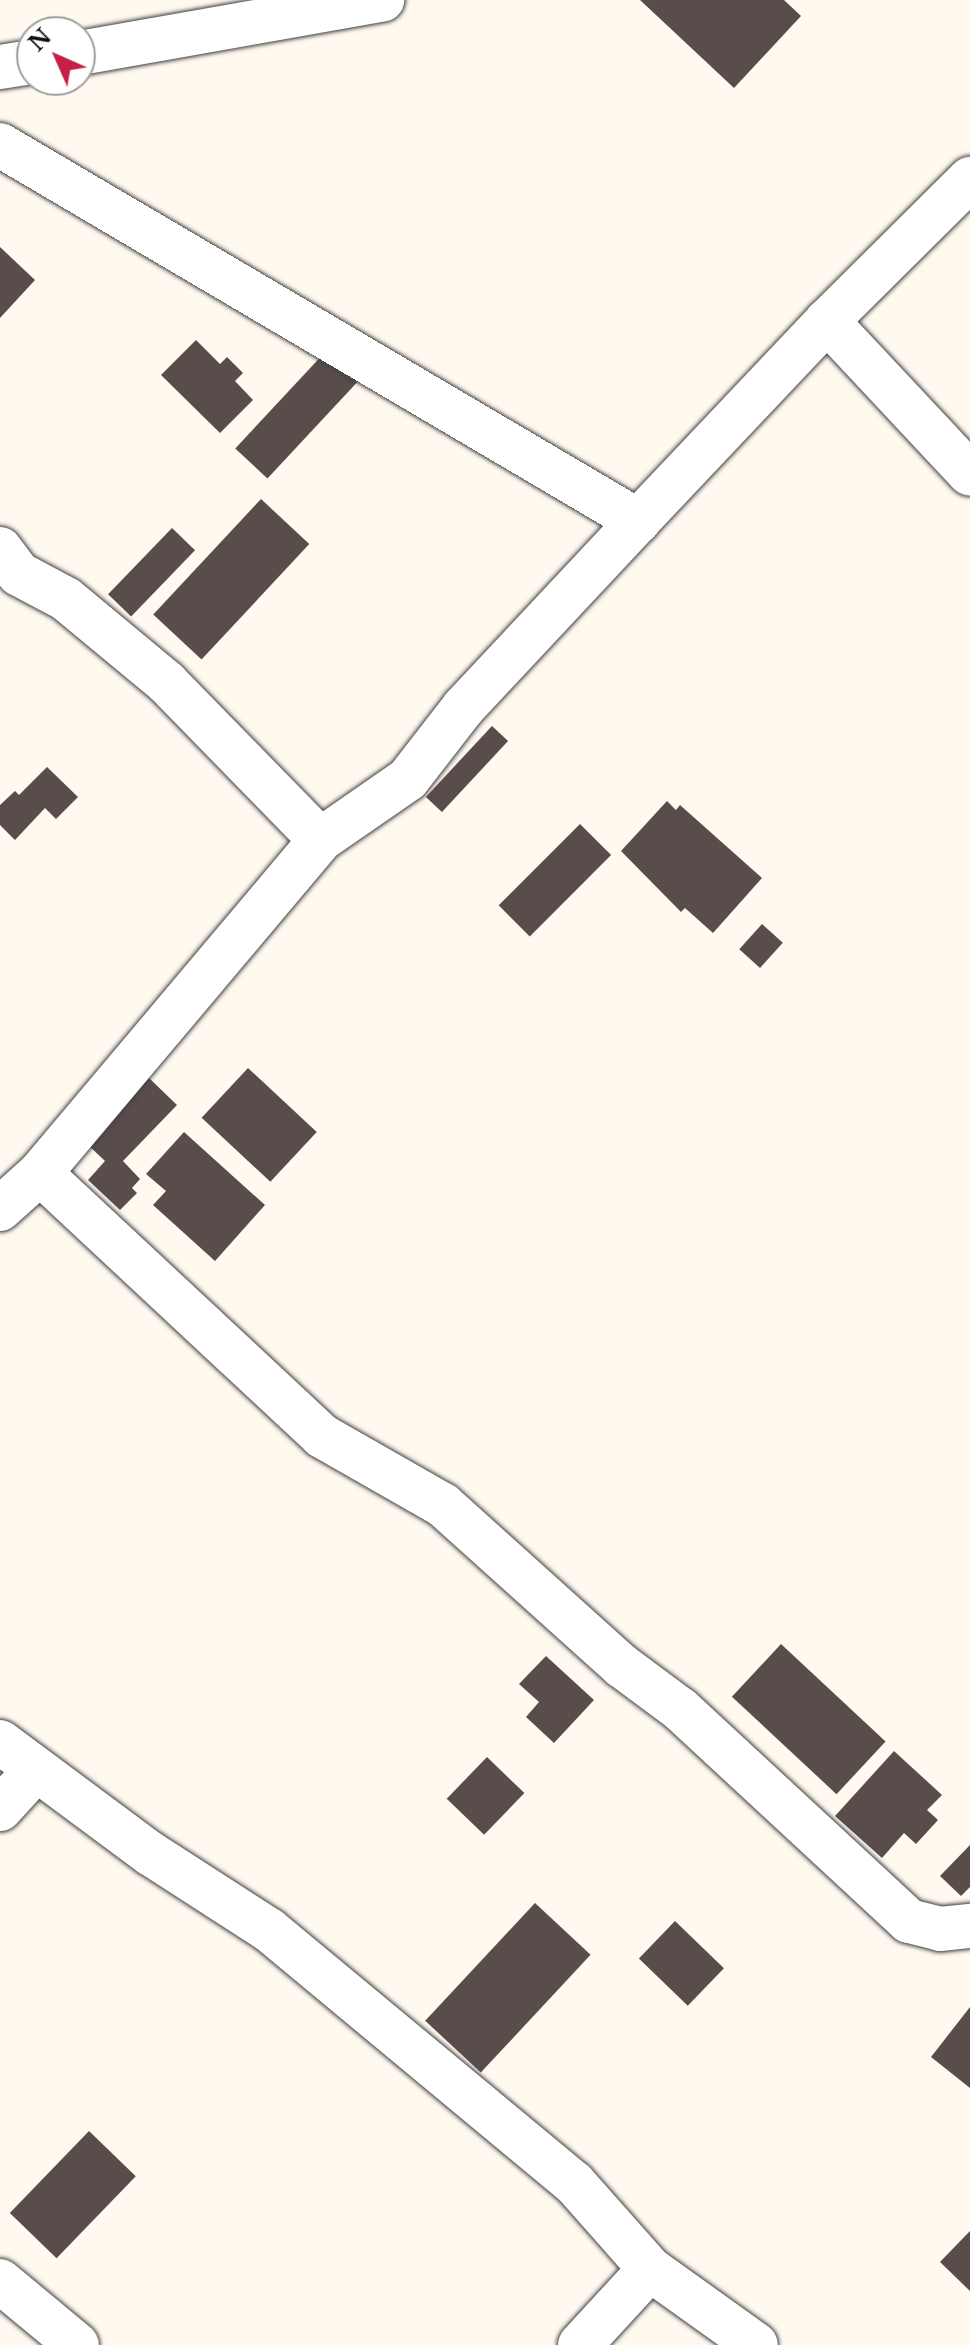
<!DOCTYPE html>
<style>
body{margin:0}
#map{position:relative;width:970px;height:2345px;overflow:hidden;background:#fff9f0;font-family:"Libre Baskerville",serif}
div>[style]{position:absolute}
.building>*{inset:0;background:#584d4a;transform-origin:0 0}
.roads{filter:drop-shadow(0 0 2px #414141) drop-shadow(0 0 2px #414141)}
.minor>*{height:44px;margin:-22px;padding:0 22px;transform-origin:22px;border-radius:22px;background:#fff}
span{translate:-50% -50%;white-space:nowrap;text-align:center;line-height:1.15;-webkit-text-stroke:8px #fff;paint-order:stroke}
.north{position:absolute;left:16px;top:16px;width:80px;height:80px;box-sizing:border-box;background:#fff;border:2px solid #9f9f9f;border-radius:50%;rotate:315deg;font-size:22px;font-weight:700;line-height:32px;text-align:center;color:#0e0e0e}
.north::after{content:'';display:block;margin:auto;width:28px;height:36px;background:#c52048;clip-path:polygon(50% 0,100% 100%,50% 72%,0 100%)}
</style>
<div id="map">
<div class="building">
<div style="clip-path:polygon(640px 0,784px 0,801px 16px,734px 88px)"></div>
<div style="clip-path:polygon(0 247px,35px 280px,0 318px)"></div>
<div style="clip-path:polygon(196px 340px,220px 364px,227px 357px,243px 373px,235px 381px,253px 400px,220px 433px,161px 375px)"></div>
<div style="left:328px;top:349px;width:44px;height:136px;rotate:43deg"></div>
<div style="left:261px;top:499px;width:66px;height:158px;rotate:43deg"></div>
<div style="left:172px;top:528px;width:32px;height:92px;rotate:44deg"></div>
<div style="left:492px;top:726px;width:22px;height:97px;rotate:43deg"></div>
<div style="clip-path:polygon(47px 767px,78px 797px,56px 819px,45px 808px,15px 840px,0 825px,0 805px,15px 791px,19px 795px)"></div>
<div style="clip-path:polygon(667px 801px,676px 810px,680px 805px,762px 878px,713px 933px,685px 908px,681px 912px,621px 851px)"></div>
<div style="left:580px;top:824px;width:44px;height:115px;rotate:45deg"></div>
<div style="left:762px;top:924px;width:28px;height:34px;rotate:42deg"></div>
<div style="left:248px;top:1068px;width:94px;height:68px;rotate:43deg"></div>
<div style="clip-path:polygon(149px 1078px,177px 1105px,123px 1161px,140px 1179px,132px 1188px,137px 1193px,120px 1210px,88px 1180px,105px 1161px,86px 1143px)"></div>
<div style="clip-path:polygon(184px 1132px,265px 1205px,215px 1261px,153px 1205px,166px 1191px,146px 1174px)"></div>
<div style="left:781px;top:1644px;width:143px;height:72px;rotate:43deg"></div>
<div style="clip-path:polygon(546px 1656px,594px 1700px,554px 1743px,526px 1717px,539px 1702px,519px 1684px)"></div>
<div style="clip-path:polygon(894px 1751px,942px 1795px,927px 1810px,938px 1820px,916px 1844px,904px 1833px,882px 1858px,835px 1816px)"></div>
<div style="left:487px;top:1757px;width:52px;height:58px;rotate:44deg"></div>
<div style="clip-path:polygon(970px 1845px,970px 1887px,961px 1896px,940px 1876px)"></div>
<div style="left:535px;top:1903px;width:76px;height:161px;rotate:43deg"></div>
<div style="left:675px;top:1921px;width:68px;height:52px;rotate:44deg"></div>
<div style="clip-path:polygon(970px 2007px,970px 2088px,931px 2057px)"></div>
<div style="left:89px;top:2131px;width:65px;height:114px;rotate:44deg"></div>
<div style="clip-path:polygon(970px 2231px,970px 2291px,940px 2262px)"></div>
</div>
<div class="roads">
<div class="minor">
<div style="left:80px;top:53px;width:307px;rotate:-10deg"></div>
<div style="left:0;top:67px;width:32px;rotate:-9deg"></div>
<div style="left:0;top:145px;width:741px;rotate:30.51deg"></div>
<div style="left:827px;top:321px;width:209px;rotate:46.9deg"></div>
<div style="left:0;top:549px;width:31px;rotate:53deg"></div>
<div style="left:19px;top:574px;width:53px;rotate:28deg"></div>
<div style="left:66px;top:599px;width:131px;rotate:39.7deg"></div>
<div style="left:167px;top:683px;width:219px;rotate:45.7deg"></div>
<div style="left:40px;top:1173px;width:386px;rotate:43deg"></div>
<div style="left:322px;top:1436px;width:139px;rotate:29.7deg"></div>
<div style="left:443px;top:1505px;width:241px;rotate:42deg"></div>
<div style="left:622px;top:1666px;width:72px;rotate:36.6deg"></div>
<div style="left:680px;top:1709px;width:312px;rotate:42.8deg"></div>
<div style="left:909px;top:1921px;width:32px;rotate:14deg"></div>
<div style="left:940px;top:1929px;width:30px;rotate:-6deg"></div>
<div style="left:0;top:1209px;width:54px;rotate:-42deg"></div>
<div style="left:40px;top:1173px;width:435px;rotate:-49.9deg"></div>
<div style="left:320px;top:840px;width:107px;rotate:-34.7deg"></div>
<div style="left:408px;top:779px;width:90px;rotate:-52.2deg"></div>
<div style="left:463px;top:708px;width:256px;rotate:-46.9deg"></div>
<div style="left:638px;top:521px;width:275px;rotate:-46.6deg"></div>
<div style="left:827px;top:321px;width:202px;rotate:-44.8deg"></div>
<div style="left:0;top:1742px;width:188px;rotate:36.6deg"></div>
<div style="left:151px;top:1854px;width:140px;rotate:32.8deg"></div>
<div style="left:269px;top:1930px;width:396px;rotate:39.7deg"></div>
<div style="left:574px;top:2183px;width:115px;rotate:48.5deg"></div>
<div style="left:650px;top:2269px;width:130px;rotate:35.6deg"></div>
<div style="left:0;top:1809px;width:52px;rotate:-47.4deg"></div>
<div style="left:0;top:2281px;width:100px;rotate:39.7deg"></div>
<div style="left:580px;top:2345px;width:103px;rotate:-47.4deg"></div>
</div>
</div>
<div class="north">N</div>
</div>
